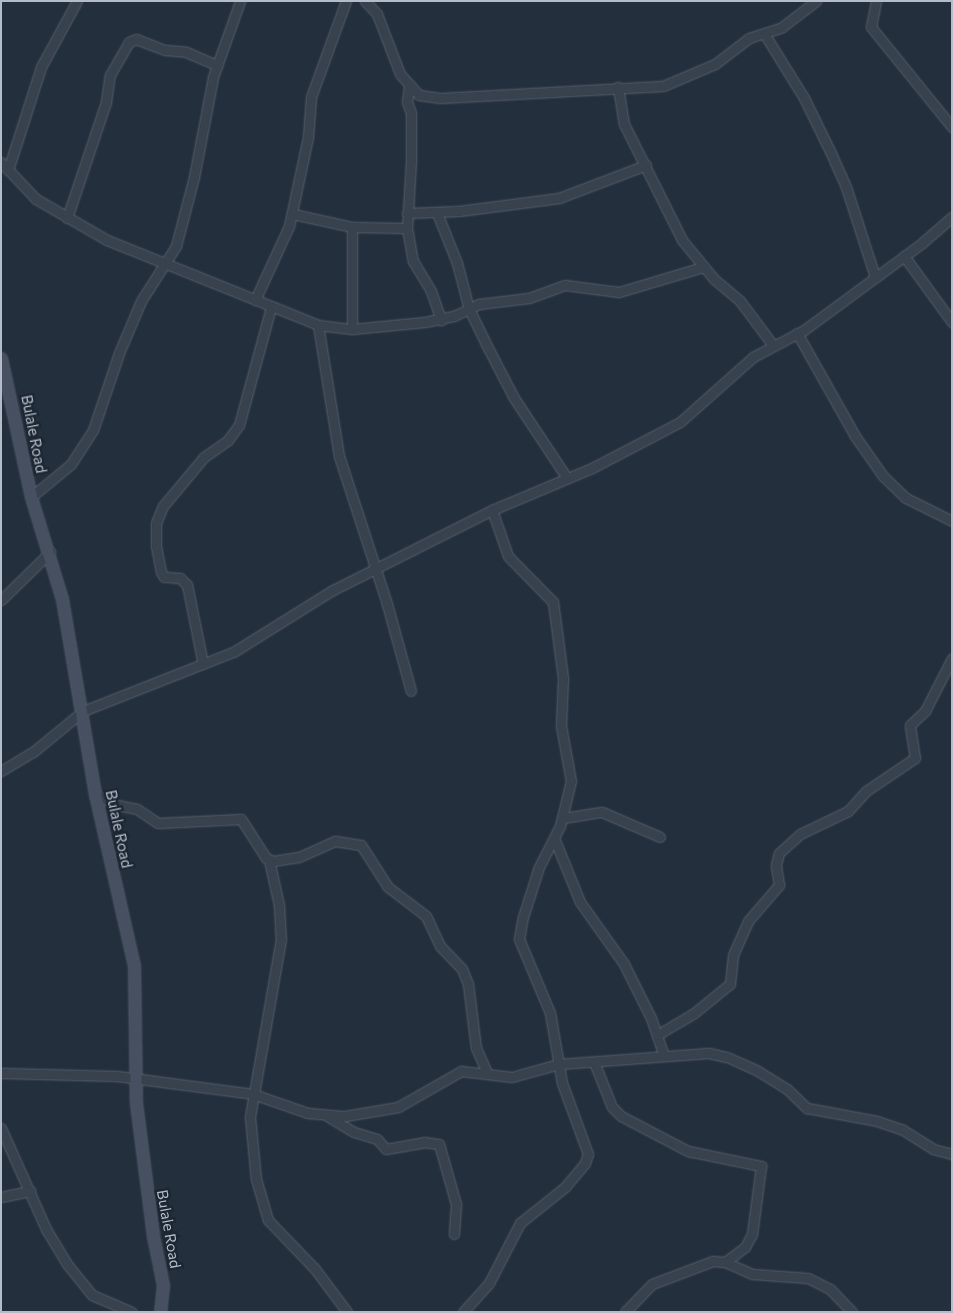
<!DOCTYPE html>
<style>
body{margin:0}
#map{position:relative;width:953px;height:1313px;overflow:hidden;background:#242f3e;font-family:Commissioner,sans-serif}
div>[style]{position:absolute}
.roads{filter:drop-shadow(0 0 1px #565f6c) drop-shadow(0 0 1px #565f6c)}
.street>*{height:9px;margin:-4.5px;padding:0 4.5px;transform-origin:4.5px;border-radius:4.5px;background:#38414e}
.secondary>*{height:11px;margin:-5.5px;padding:0 5.5px;transform-origin:5.5px;border-radius:5.5px;background:#465061}
span{translate:-50% -50%;white-space:nowrap;text-align:center;line-height:1.15;-webkit-text-stroke:5px #1d2633;paint-order:stroke}
.street-label{font-size:15px;color:#b4bcc9}
.frame{position:absolute;inset:0;border:2px solid #b4bcc9;pointer-events:none}
</style>
<div id="map">
<div class="roads">
<div class="street">
<div style="left:365px;top:1px;width:18px;rotate:47deg"></div>
<div style="left:377px;top:14px;width:64px;rotate:69deg"></div>
<div style="left:400px;top:74px;width:28px;rotate:48deg"></div>
<div style="left:419px;top:95px;width:21px;rotate:8deg"></div>
<div style="left:440px;top:98px;width:223px;rotate:-3.1deg"></div>
<div style="left:663px;top:86px;width:56px;rotate:-22.9deg"></div>
<div style="left:715px;top:64px;width:43px;rotate:-37.4deg"></div>
<div style="left:749px;top:38px;width:35px;rotate:-18deg"></div>
<div style="left:782px;top:27px;width:43px;rotate:-37.4deg"></div>
<div style="left:876px;top:1px;width:26px;rotate:101deg"></div>
<div style="left:871px;top:27px;width:129px;rotate:51deg"></div>
<div style="left:765px;top:35px;width:74px;rotate:58.2deg"></div>
<div style="left:804px;top:98px;width:59px;rotate:63.9deg"></div>
<div style="left:830px;top:151px;width:39px;rotate:66deg"></div>
<div style="left:846px;top:187px;width:95px;rotate:72.1deg"></div>
<div style="left:409px;top:86px;width:16px;rotate:97deg"></div>
<div style="left:407px;top:102px;width:12px;rotate:70deg"></div>
<div style="left:411px;top:113px;width:48px;rotate:90deg"></div>
<div style="left:411px;top:161px;width:67px;rotate:93.4deg"></div>
<div style="left:407px;top:228px;width:34px;rotate:80deg"></div>
<div style="left:413px;top:261px;width:35px;rotate:59deg"></div>
<div style="left:431px;top:291px;width:31px;rotate:71deg"></div>
<div style="left:618px;top:87px;width:37px;rotate:81deg"></div>
<div style="left:624px;top:124px;width:130px;rotate:63.4deg"></div>
<div style="left:682px;top:240px;width:50px;rotate:50.6deg"></div>
<div style="left:714px;top:279px;width:34px;rotate:40deg"></div>
<div style="left:740px;top:301px;width:54px;rotate:53.3deg"></div>
<div style="left:1px;top:162px;width:51px;rotate:46.6deg"></div>
<div style="left:36px;top:199px;width:82px;rotate:30deg"></div>
<div style="left:107px;top:240px;width:227px;rotate:21.9deg"></div>
<div style="left:318px;top:325px;width:34px;rotate:7deg"></div>
<div style="left:352px;top:329px;width:73px;rotate:-5.5deg"></div>
<div style="left:425px;top:322px;width:30px;rotate:-12deg"></div>
<div style="left:454px;top:316px;width:28px;rotate:-26deg"></div>
<div style="left:479px;top:304px;width:50px;rotate:-6.8deg"></div>
<div style="left:529px;top:298px;width:38px;rotate:-20deg"></div>
<div style="left:565px;top:285px;width:54px;rotate:7.4deg"></div>
<div style="left:619px;top:292px;width:88px;rotate:-16.6deg"></div>
<div style="left:8px;top:170px;width:108px;rotate:-72.2deg"></div>
<div style="left:41px;top:67px;width:75px;rotate:-61.4deg"></div>
<div style="left:407px;top:213px;width:52px;rotate:-2.2deg"></div>
<div style="left:459px;top:211px;width:101px;rotate:-7.4deg"></div>
<div style="left:559px;top:198px;width:93px;rotate:-20.8deg"></div>
<div style="left:437px;top:213px;width:54px;rotate:68.2deg"></div>
<div style="left:457px;top:263px;width:48px;rotate:75.4deg"></div>
<div style="left:469px;top:309px;width:39px;rotate:64deg"></div>
<div style="left:486px;top:344px;width:61px;rotate:62.6deg"></div>
<div style="left:514px;top:398px;width:96px;rotate:56.5deg"></div>
<div style="left:293px;top:214px;width:60px;rotate:12.4deg"></div>
<div style="left:352px;top:227px;width:55px;rotate:1deg"></div>
<div style="left:67px;top:218px;width:122px;rotate:-71.4deg"></div>
<div style="left:106px;top:102px;width:27px;rotate:-82deg"></div>
<div style="left:110px;top:75px;width:38px;rotate:-60deg"></div>
<div style="left:129px;top:42px;width:8px;rotate:-23deg"></div>
<div style="left:136px;top:39px;width:31px;rotate:21deg"></div>
<div style="left:165px;top:50px;width:21px;rotate:5deg"></div>
<div style="left:186px;top:52px;width:34px;rotate:23deg"></div>
<div style="left:352px;top:227px;width:102px;rotate:90deg"></div>
<div style="left:904px;top:256px;width:82px;rotate:54deg"></div>
<div style="left:255px;top:300px;width:81px;rotate:-65.3deg"></div>
<div style="left:289px;top:226px;width:91px;rotate:-77.9deg"></div>
<div style="left:308px;top:137px;width:40px;rotate:-85.7deg"></div>
<div style="left:311px;top:97px;width:102px;rotate:-70deg"></div>
<div style="left:318px;top:325px;width:133px;rotate:80.9deg"></div>
<div style="left:339px;top:456px;width:156px;rotate:72deg"></div>
<div style="left:387px;top:604px;width:90px;rotate:74.6deg"></div>
<div style="left:797px;top:333px;width:118px;rotate:60.6deg"></div>
<div style="left:855px;top:436px;width:49px;rotate:55deg"></div>
<div style="left:883px;top:476px;width:32px;rotate:44deg"></div>
<div style="left:906px;top:498px;width:51px;rotate:26.6deg"></div>
<div style="left:31px;top:497px;width:52px;rotate:-39.5deg"></div>
<div style="left:71px;top:464px;width:40px;rotate:-57.1deg"></div>
<div style="left:93px;top:430px;width:81px;rotate:-71.3deg"></div>
<div style="left:119px;top:353px;width:56px;rotate:-67.1deg"></div>
<div style="left:141px;top:301px;width:65px;rotate:-57.5deg"></div>
<div style="left:176px;top:246px;width:71px;rotate:-75.4deg"></div>
<div style="left:194px;top:177px;width:102px;rotate:-79.2deg"></div>
<div style="left:213px;top:77px;width:81px;rotate:-70.4deg"></div>
<div style="left:1px;top:600px;width:69px;rotate:-44.4deg"></div>
<div style="left:203px;top:664px;width:81px;rotate:-101.4deg"></div>
<div style="left:187px;top:585px;width:10px;rotate:-135deg"></div>
<div style="left:180px;top:578px;width:16px;rotate:-176deg"></div>
<div style="left:164px;top:577px;width:6px;rotate:-121deg"></div>
<div style="left:161px;top:572px;width:26px;rotate:-101deg"></div>
<div style="left:156px;top:546px;width:23px;rotate:-90deg"></div>
<div style="left:156px;top:523px;width:18px;rotate:-68deg"></div>
<div style="left:163px;top:506px;width:64px;rotate:-50.1deg"></div>
<div style="left:204px;top:457px;width:29px;rotate:-35deg"></div>
<div style="left:228px;top:440px;width:19px;rotate:-54deg"></div>
<div style="left:239px;top:425px;width:122px;rotate:-74.8deg"></div>
<div style="left:1px;top:771px;width:37px;rotate:-31deg"></div>
<div style="left:33px;top:752px;width:65px;rotate:-39.4deg"></div>
<div style="left:83px;top:711px;width:163px;rotate:-21.5deg"></div>
<div style="left:235px;top:651px;width:113px;rotate:-32deg"></div>
<div style="left:331px;top:591px;width:180px;rotate:-26.7deg"></div>
<div style="left:492px;top:510px;width:108px;rotate:-22.8deg"></div>
<div style="left:592px;top:468px;width:99px;rotate:-27.6deg"></div>
<div style="left:680px;top:422px;width:98px;rotate:-41.7deg"></div>
<div style="left:753px;top:357px;width:58px;rotate:-27.9deg"></div>
<div style="left:804px;top:330px;width:147px;rotate:-36.4deg"></div>
<div style="left:922px;top:243px;width:40px;rotate:-41deg"></div>
<div style="left:95px;top:794px;width:25px;rotate:27deg"></div>
<div style="left:117px;top:805px;width:20px;rotate:11deg"></div>
<div style="left:137px;top:809px;width:25px;rotate:34deg"></div>
<div style="left:158px;top:823px;width:83px;rotate:-2.8deg"></div>
<div style="left:241px;top:819px;width:46px;rotate:57.3deg"></div>
<div style="left:266px;top:858px;width:8px;rotate:23deg"></div>
<div style="left:273px;top:861px;width:26px;rotate:-9deg"></div>
<div style="left:299px;top:857px;width:39px;rotate:-24deg"></div>
<div style="left:335px;top:841px;width:26px;rotate:9deg"></div>
<div style="left:361px;top:845px;width:50px;rotate:57.3deg"></div>
<div style="left:388px;top:887px;width:48px;rotate:37.3deg"></div>
<div style="left:426px;top:916px;width:33px;rotate:65deg"></div>
<div style="left:440px;top:946px;width:32px;rotate:46deg"></div>
<div style="left:462px;top:969px;width:16px;rotate:68deg"></div>
<div style="left:468px;top:984px;width:64px;rotate:82.9deg"></div>
<div style="left:476px;top:1048px;width:27px;rotate:66deg"></div>
<div style="left:563px;top:818px;width:39px;rotate:-9deg"></div>
<div style="left:602px;top:812px;width:63px;rotate:23.3deg"></div>
<div style="left:554px;top:838px;width:69px;rotate:67.9deg"></div>
<div style="left:580px;top:902px;width:76px;rotate:54.6deg"></div>
<div style="left:624px;top:964px;width:60px;rotate:63.4deg"></div>
<div style="left:651px;top:1018px;width:40px;rotate:71.1deg"></div>
<div style="left:269px;top:860px;width:46px;rotate:77.5deg"></div>
<div style="left:279px;top:905px;width:34px;rotate:87deg"></div>
<div style="left:281px;top:939px;width:181px;rotate:99.9deg"></div>
<div style="left:250px;top:1117px;width:62px;rotate:84.5deg"></div>
<div style="left:256px;top:1179px;width:43px;rotate:73.7deg"></div>
<div style="left:268px;top:1220px;width:68px;rotate:46.2deg"></div>
<div style="left:315px;top:1269px;width:54px;rotate:53.3deg"></div>
<div style="left:657px;top:1035px;width:43px;rotate:-30.7deg"></div>
<div style="left:694px;top:1013px;width:46px;rotate:-38.9deg"></div>
<div style="left:730px;top:984px;width:29px;rotate:-84deg"></div>
<div style="left:733px;top:955px;width:37px;rotate:-66deg"></div>
<div style="left:748px;top:921px;width:48px;rotate:-49.3deg"></div>
<div style="left:779px;top:885px;width:20px;rotate:-99deg"></div>
<div style="left:776px;top:865px;width:12px;rotate:-76deg"></div>
<div style="left:779px;top:853px;width:28px;rotate:-42deg"></div>
<div style="left:800px;top:834px;width:53px;rotate:-25.6deg"></div>
<div style="left:848px;top:811px;width:27px;rotate:-48deg"></div>
<div style="left:866px;top:791px;width:59px;rotate:-34deg"></div>
<div style="left:915px;top:758px;width:33px;rotate:-99deg"></div>
<div style="left:910px;top:725px;width:21px;rotate:-43deg"></div>
<div style="left:925px;top:711px;width:59px;rotate:-63deg"></div>
<div style="left:594px;top:1062px;width:48px;rotate:68.2deg"></div>
<div style="left:612px;top:1107px;width:13px;rotate:45deg"></div>
<div style="left:621px;top:1116px;width:76px;rotate:27.6deg"></div>
<div style="left:688px;top:1151px;width:75px;rotate:11.6deg"></div>
<div style="left:761px;top:1166px;width:69px;rotate:97.5deg"></div>
<div style="left:752px;top:1234px;width:15px;rotate:118deg"></div>
<div style="left:745px;top:1247px;width:25px;rotate:143deg"></div>
<div style="left:1px;top:1073px;width:116px;rotate:1.5deg"></div>
<div style="left:117px;top:1076px;width:137px;rotate:7.5deg"></div>
<div style="left:253px;top:1094px;width:58px;rotate:19.1deg"></div>
<div style="left:308px;top:1113px;width:37px;rotate:5deg"></div>
<div style="left:345px;top:1116px;width:54px;rotate:-9.6deg"></div>
<div style="left:398px;top:1107px;width:73px;rotate:-29.7deg"></div>
<div style="left:461px;top:1071px;width:51px;rotate:6.7deg"></div>
<div style="left:512px;top:1077px;width:49px;rotate:-15.5deg"></div>
<div style="left:559px;top:1064px;width:150px;rotate:-4.2deg"></div>
<div style="left:709px;top:1053px;width:18px;rotate:13deg"></div>
<div style="left:727px;top:1057px;width:34px;rotate:24deg"></div>
<div style="left:758px;top:1071px;width:34px;rotate:32deg"></div>
<div style="left:787px;top:1089px;width:28px;rotate:44deg"></div>
<div style="left:807px;top:1108px;width:71px;rotate:10.5deg"></div>
<div style="left:877px;top:1121px;width:28px;rotate:19deg"></div>
<div style="left:903px;top:1130px;width:36px;rotate:32deg"></div>
<div style="left:933px;top:1149px;width:20px;rotate:15deg"></div>
<div style="left:327px;top:1116px;width:31px;rotate:31deg"></div>
<div style="left:354px;top:1132px;width:24px;rotate:17deg"></div>
<div style="left:377px;top:1139px;width:13px;rotate:48deg"></div>
<div style="left:386px;top:1149px;width:39px;rotate:-10deg"></div>
<div style="left:424px;top:1142px;width:15px;rotate:8deg"></div>
<div style="left:439px;top:1144px;width:62px;rotate:74.2deg"></div>
<div style="left:456px;top:1204px;width:30px;rotate:94deg"></div>
<div style="left:1px;top:1128px;width:111px;rotate:66deg"></div>
<div style="left:46px;top:1229px;width:41px;rotate:59deg"></div>
<div style="left:67px;top:1264px;width:40px;rotate:51deg"></div>
<div style="left:92px;top:1295px;width:43px;rotate:23deg"></div>
<div style="left:1px;top:1197px;width:30px;rotate:-12deg"></div>
<div style="left:463px;top:1312px;width:39px;rotate:-48deg"></div>
<div style="left:489px;top:1283px;width:68px;rotate:-62.7deg"></div>
<div style="left:520px;top:1223px;width:58px;rotate:-38.7deg"></div>
<div style="left:565px;top:1187px;width:31px;rotate:-50deg"></div>
<div style="left:585px;top:1163px;width:9px;rotate:-72deg"></div>
<div style="left:588px;top:1154px;width:76px;rotate:-110.1deg"></div>
<div style="left:562px;top:1083px;width:71px;rotate:-99.7deg"></div>
<div style="left:550px;top:1013px;width:80px;rotate:-112.7deg"></div>
<div style="left:519px;top:939px;width:22px;rotate:-80deg"></div>
<div style="left:523px;top:917px;width:52px;rotate:-72.3deg"></div>
<div style="left:539px;top:867px;width:46px;rotate:-62.9deg"></div>
<div style="left:560px;top:826px;width:46px;rotate:-76.3deg"></div>
<div style="left:571px;top:781px;width:56px;rotate:-100.3deg"></div>
<div style="left:561px;top:726px;width:48px;rotate:-87.6deg"></div>
<div style="left:563px;top:678px;width:77px;rotate:-97.5deg"></div>
<div style="left:553px;top:602px;width:64px;rotate:-134.4deg"></div>
<div style="left:508px;top:556px;width:49px;rotate:-109.2deg"></div>
<div style="left:625px;top:1312px;width:39px;rotate:-46deg"></div>
<div style="left:652px;top:1284px;width:65px;rotate:-20.7deg"></div>
<div style="left:713px;top:1261px;width:12px;rotate:5deg"></div>
<div style="left:725px;top:1262px;width:30px;rotate:24deg"></div>
<div style="left:752px;top:1274px;width:56px;rotate:4.1deg"></div>
<div style="left:808px;top:1278px;width:25px;rotate:27deg"></div>
<div style="left:830px;top:1289px;width:32px;rotate:46deg"></div>
</div>
<div class="secondary">
<div style="left:1px;top:358px;width:142px;rotate:77.8deg"></div>
<div style="left:31px;top:497px;width:107px;rotate:73.1deg"></div>
<div style="left:62px;top:599px;width:198px;rotate:80.4deg"></div>
<div style="left:95px;top:794px;width:175px;rotate:77.2deg"></div>
<div style="left:134px;top:965px;width:138px;rotate:89.2deg"></div>
<div style="left:136px;top:1103px;width:134px;rotate:82.7deg"></div>
<div style="left:153px;top:1236px;width:50px;rotate:78.5deg"></div>
<div style="left:163px;top:1285px;width:27px;rotate:96deg"></div>
</div>
</div>
<div class="street-label">
<span style="left:34px;top:434px;rotate:79deg">Bulale Road</span>
<span style="left:119px;top:829px;rotate:78deg">Bulale Road</span>
<span style="left:169px;top:1229px;rotate:80deg">Bulale Road</span>
</div>
<div class="frame"></div>
</div>
